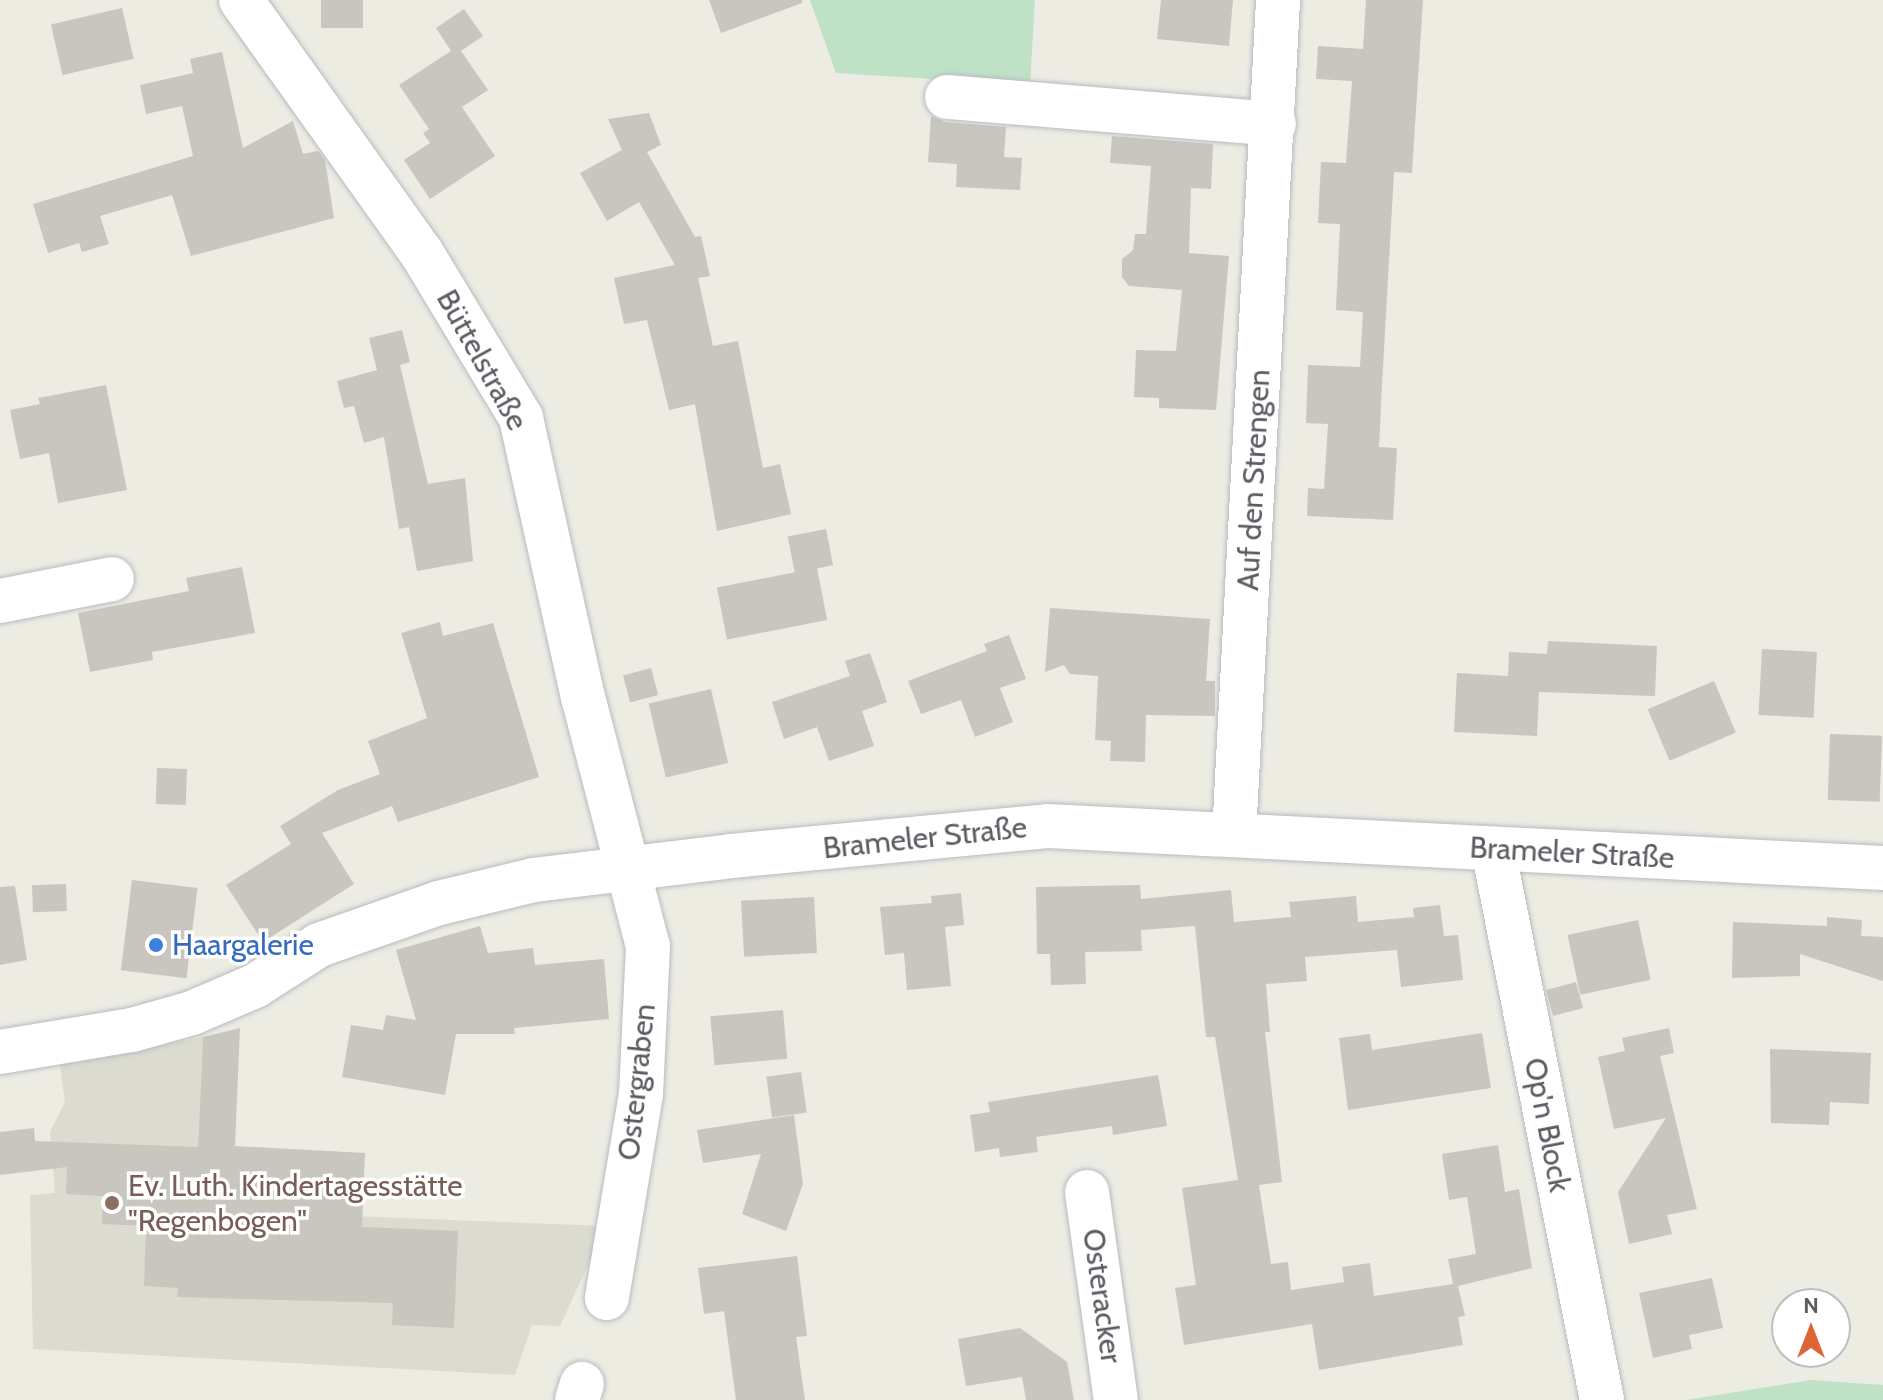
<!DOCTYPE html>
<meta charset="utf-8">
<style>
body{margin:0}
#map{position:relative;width:1883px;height:1400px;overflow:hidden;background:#ecece2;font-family:Cabin,sans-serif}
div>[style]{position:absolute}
.education>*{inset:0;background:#dcdbd0}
.green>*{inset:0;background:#bfe2c6}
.building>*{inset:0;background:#c8c6bf;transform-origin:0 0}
.roads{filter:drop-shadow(0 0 2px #b9bac0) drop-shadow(0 0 2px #b9bac0)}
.minor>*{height:44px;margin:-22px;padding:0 22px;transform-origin:22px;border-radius:22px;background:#fff}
.dots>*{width:22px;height:22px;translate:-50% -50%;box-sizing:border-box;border:4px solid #fff;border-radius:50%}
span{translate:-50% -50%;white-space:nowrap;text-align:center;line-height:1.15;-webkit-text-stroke:7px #fff;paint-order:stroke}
.street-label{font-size:30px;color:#5a5c62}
.shop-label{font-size:30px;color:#366cbe}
.left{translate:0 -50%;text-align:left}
.education-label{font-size:30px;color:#785e54}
.north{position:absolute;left:1771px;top:1288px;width:80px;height:80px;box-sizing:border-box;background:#fff;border:2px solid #bdbec0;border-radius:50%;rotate:0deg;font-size:22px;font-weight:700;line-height:32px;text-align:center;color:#5a5c62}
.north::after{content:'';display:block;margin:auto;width:28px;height:36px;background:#dd6636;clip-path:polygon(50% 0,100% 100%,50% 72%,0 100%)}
</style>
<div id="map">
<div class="education">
<div style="clip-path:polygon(203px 1037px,195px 1210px,606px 1226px,560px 1326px,532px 1325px,515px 1375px,33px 1349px,30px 1195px,55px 1193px,50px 1132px,65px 1102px,60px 1065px)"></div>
</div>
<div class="green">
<div style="clip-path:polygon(810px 0,1035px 0,1030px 85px,836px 73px)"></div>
<div style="clip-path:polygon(1811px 1380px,1883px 1385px,1883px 1400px,1686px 1400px)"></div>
</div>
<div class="building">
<div style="left:321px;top:0;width:42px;height:28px"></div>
<div style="clip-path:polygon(709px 0,802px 0,802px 3px,721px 33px)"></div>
<div style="clip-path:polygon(1161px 0,1233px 0,1229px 46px,1157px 39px)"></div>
<div style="clip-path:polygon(1366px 0,1423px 0,1412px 173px,1394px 172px,1382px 385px,1379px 447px,1397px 448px,1393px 520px,1307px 516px,1308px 488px,1324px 489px,1328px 424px,1306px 423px,1308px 365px,1360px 367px,1363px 312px,1336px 310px,1340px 224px,1318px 223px,1321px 162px,1346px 163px,1352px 81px,1316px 79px,1318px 46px,1363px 49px)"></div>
<div style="left:122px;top:8px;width:52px;height:73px;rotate:77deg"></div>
<div style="clip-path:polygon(464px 9px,483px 36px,461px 51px,488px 90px,462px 107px,495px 156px,430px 199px,404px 160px,430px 143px,423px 133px,429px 129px,399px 85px,451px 51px,436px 28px)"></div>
<div style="clip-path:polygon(222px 52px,243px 148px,293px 121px,303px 154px,318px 151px,325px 160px,334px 218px,191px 256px,172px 195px,100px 216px,109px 244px,82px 252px,79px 243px,48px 253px,33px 204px,193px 156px,182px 106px,146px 114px,140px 85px,193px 73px,190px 59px)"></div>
<div style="clip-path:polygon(649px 113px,661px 145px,647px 152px,695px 237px,701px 236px,710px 276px,698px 278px,713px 346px,738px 341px,763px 468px,780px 464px,791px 514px,717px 531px,695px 404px,669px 410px,647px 320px,624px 324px,614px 278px,675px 265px,639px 202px,607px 221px,580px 173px,622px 150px,608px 119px)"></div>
<div style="clip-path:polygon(931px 116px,945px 122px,1006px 127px,1004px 157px,1022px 158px,1020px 190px,956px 187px,957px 164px,928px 162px)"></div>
<div style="clip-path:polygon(1112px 136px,1213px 144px,1211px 189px,1191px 188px,1189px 253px,1229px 256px,1216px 410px,1159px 408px,1159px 398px,1134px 397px,1136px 350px,1176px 351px,1182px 290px,1129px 286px,1122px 277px,1122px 259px,1133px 250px,1135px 234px,1146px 234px,1151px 166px,1110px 163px)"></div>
<div style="clip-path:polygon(402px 330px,410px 362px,400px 365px,428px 484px,465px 478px,473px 561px,417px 571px,409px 527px,399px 529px,384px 437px,364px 443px,354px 406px,344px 408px,337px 381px,377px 370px,369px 338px)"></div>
<div style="clip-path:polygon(106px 385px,127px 490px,58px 503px,49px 453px,20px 459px,10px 410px,40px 404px,38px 398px)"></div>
<div style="left:826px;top:529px;width:37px;height:39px;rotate:79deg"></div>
<div style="clip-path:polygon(242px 567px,255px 633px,152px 652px,153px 660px,90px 672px,78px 613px,189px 591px,186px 578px)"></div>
<div style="left:817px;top:568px;width:53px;height:102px;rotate:79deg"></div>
<div style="clip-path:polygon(1050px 608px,1210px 619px,1206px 681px,1215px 681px,1215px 716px,1146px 715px,1145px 762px,1110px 761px,1111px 741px,1095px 740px,1098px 676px,1070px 674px,1064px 665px,1045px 672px)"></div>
<div style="clip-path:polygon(440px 622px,443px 636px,493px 623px,539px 777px,398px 822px,392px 806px,322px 833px,354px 884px,263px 942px,226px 885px,291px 844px,280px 826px,338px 790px,380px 774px,368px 741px,427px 718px,401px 633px)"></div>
<div style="clip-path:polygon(1009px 635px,1026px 679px,1000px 688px,1013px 722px,975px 737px,961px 700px,921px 714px,908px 681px,987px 651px,984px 644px)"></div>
<div style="clip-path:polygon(1548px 641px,1657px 646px,1655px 696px,1539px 692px,1537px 736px,1454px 732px,1457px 673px,1508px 676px,1509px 652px,1547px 654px)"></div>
<div style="left:1762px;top:649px;width:55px;height:66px;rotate:3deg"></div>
<div style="clip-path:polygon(870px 653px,887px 702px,862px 711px,874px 746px,829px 761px,817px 727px,784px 739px,772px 702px,850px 676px,845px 661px)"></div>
<div style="left:651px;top:668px;width:28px;height:29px;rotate:75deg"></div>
<div style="left:1714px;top:681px;width:56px;height:72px;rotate:67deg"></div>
<div style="left:711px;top:689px;width:76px;height:64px;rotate:77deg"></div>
<div style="left:1830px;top:734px;width:52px;height:66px;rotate:2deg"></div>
<div style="left:157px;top:768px;width:30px;height:36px;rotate:2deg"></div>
<div style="left:132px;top:880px;width:66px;height:91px;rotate:7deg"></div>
<div style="left:66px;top:884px;width:27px;height:34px;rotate:88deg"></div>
<div style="clip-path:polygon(1140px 885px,1141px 899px,1231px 890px,1234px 922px,1291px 917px,1289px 902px,1356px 896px,1358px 922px,1414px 917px,1413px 908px,1440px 905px,1444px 936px,1458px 935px,1463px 980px,1401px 987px,1397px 950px,1305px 957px,1307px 981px,1266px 984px,1270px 1032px,1265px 1032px,1282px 1182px,1259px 1185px,1271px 1264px,1288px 1262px,1291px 1290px,1344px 1282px,1342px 1267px,1370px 1263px,1374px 1296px,1453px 1284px,1448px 1259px,1476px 1254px,1467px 1197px,1449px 1200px,1442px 1154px,1498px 1145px,1505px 1192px,1519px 1189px,1532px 1268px,1458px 1286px,1465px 1316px,1458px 1317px,1463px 1345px,1319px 1370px,1312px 1324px,1184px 1345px,1175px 1288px,1196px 1285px,1182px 1188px,1238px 1180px,1215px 1037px,1206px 1037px,1195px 926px,1141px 930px,1142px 951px,1085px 952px,1086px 984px,1051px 985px,1050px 954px,1037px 954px,1036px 887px)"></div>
<div style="clip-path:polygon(15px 886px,27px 960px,0 965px,0 887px)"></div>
<div style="clip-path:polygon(961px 893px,964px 925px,945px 927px,951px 986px,907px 990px,904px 953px,885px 955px,880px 907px,932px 903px,931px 896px)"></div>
<div style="left:814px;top:897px;width:56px;height:73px;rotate:87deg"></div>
<div style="clip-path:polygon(1827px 917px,1862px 920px,1861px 936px,1883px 937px,1883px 981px,1800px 954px,1800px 976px,1732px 978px,1733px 922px,1827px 926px)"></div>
<div style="left:1638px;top:920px;width:61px;height:72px;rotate:78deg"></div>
<div style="clip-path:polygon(480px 926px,488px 953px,533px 948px,535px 965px,604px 959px,609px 1019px,514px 1028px,515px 1034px,456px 1034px,445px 1095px,342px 1077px,351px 1025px,383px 1030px,386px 1015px,416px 1020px,396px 950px)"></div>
<div style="left:1576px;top:982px;width:27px;height:31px;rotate:75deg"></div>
<div style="left:783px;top:1010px;width:49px;height:73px;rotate:85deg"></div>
<div style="clip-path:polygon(240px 1028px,235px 1146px,365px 1153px,362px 1227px,458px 1231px,454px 1328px,392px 1325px,393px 1303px,177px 1297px,178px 1288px,144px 1286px,146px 1226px,102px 1224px,103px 1196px,66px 1194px,67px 1167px,0 1175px,0 1132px,34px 1128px,35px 1141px,198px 1147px,203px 1037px)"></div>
<div style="clip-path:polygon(1669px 1028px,1674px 1053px,1660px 1056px,1697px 1209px,1667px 1215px,1672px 1234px,1629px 1244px,1618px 1192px,1666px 1118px,1614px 1129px,1598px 1057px,1625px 1051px,1622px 1038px)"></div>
<div style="clip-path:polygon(1482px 1033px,1491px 1088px,1348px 1110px,1339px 1038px,1370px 1034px,1372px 1050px)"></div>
<div style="clip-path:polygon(1770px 1049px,1871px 1053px,1869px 1104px,1830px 1102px,1829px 1125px,1771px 1123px)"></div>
<div style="left:801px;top:1072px;width:41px;height:35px;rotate:82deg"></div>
<div style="clip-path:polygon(1158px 1075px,1167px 1126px,1113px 1135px,1112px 1126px,1036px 1137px,1038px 1152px,1000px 1157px,999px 1148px,975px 1152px,970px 1115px,990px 1112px,988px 1102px)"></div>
<div style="clip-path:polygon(794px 1115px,803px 1184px,786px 1231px,742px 1214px,761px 1154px,703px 1163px,697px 1130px)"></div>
<div style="clip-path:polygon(797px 1256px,807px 1336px,796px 1337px,805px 1400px,736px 1400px,724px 1311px,704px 1314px,698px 1268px)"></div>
<div style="clip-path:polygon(1712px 1278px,1723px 1328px,1689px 1335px,1692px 1349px,1653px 1358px,1639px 1293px)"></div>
<div style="clip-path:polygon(1020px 1328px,1067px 1362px,1074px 1400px,1026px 1400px,1022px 1377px,966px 1386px,958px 1339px)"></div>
</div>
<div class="roads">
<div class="minor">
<div style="left:241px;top:0;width:310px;rotate:54.5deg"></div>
<div style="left:421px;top:252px;width:194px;rotate:58.9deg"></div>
<div style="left:521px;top:418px;width:286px;rotate:77.5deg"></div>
<div style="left:583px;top:697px;width:257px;rotate:75.4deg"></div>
<div style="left:648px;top:946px;width:148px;rotate:92.7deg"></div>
<div style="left:641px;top:1094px;width:207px;rotate:99.5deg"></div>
<div style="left:947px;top:97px;width:328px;rotate:4.7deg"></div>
<div style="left:0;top:601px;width:114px;rotate:-11.1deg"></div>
<div style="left:1234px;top:835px;width:836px;rotate:-86.98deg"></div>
<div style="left:1493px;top:849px;width:562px;rotate:78.81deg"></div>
<div style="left:0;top:1052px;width:134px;rotate:-9.5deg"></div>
<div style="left:132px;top:1030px;width:62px;rotate:-15.8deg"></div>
<div style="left:192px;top:1013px;width:69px;rotate:-23.2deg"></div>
<div style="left:255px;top:986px;width:76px;rotate:-32.6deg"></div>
<div style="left:319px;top:945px;width:127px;rotate:-19.3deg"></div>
<div style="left:439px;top:903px;width:98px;rotate:-13.6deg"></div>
<div style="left:534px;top:880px;width:198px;rotate:-6.9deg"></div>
<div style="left:731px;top:856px;width:318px;rotate:-5.4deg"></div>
<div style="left:1048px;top:826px;width:836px;rotate:2.88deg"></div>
<div style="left:1087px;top:1192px;width:210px;rotate:82.1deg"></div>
<div style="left:577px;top:1400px;width:17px;rotate:-73deg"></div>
</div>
</div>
<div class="dots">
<div style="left:156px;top:945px;background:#3f7fe0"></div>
<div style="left:112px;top:1203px;background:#8d6e63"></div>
</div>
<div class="street-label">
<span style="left:482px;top:360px;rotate:61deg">Büttelstraße</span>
<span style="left:1254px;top:480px;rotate:-87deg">Auf den Strengen</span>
<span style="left:925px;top:838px;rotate:-6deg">Brameler Straße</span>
<span style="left:1572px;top:853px;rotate:3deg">Brameler Straße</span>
<span style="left:637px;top:1082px;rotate:-84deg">Ostergraben</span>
<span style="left:1547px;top:1125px;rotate:79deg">Op'n Block</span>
<span style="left:1102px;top:1296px;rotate:82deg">Osteracker</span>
</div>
<div class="shop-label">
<span class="left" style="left:172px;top:945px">Haargalerie</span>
</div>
<div class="education-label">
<span class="left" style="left:128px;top:1203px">Ev. Luth. Kindertagesstätte<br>"Regenbogen"</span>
</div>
<div class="north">N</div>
</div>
